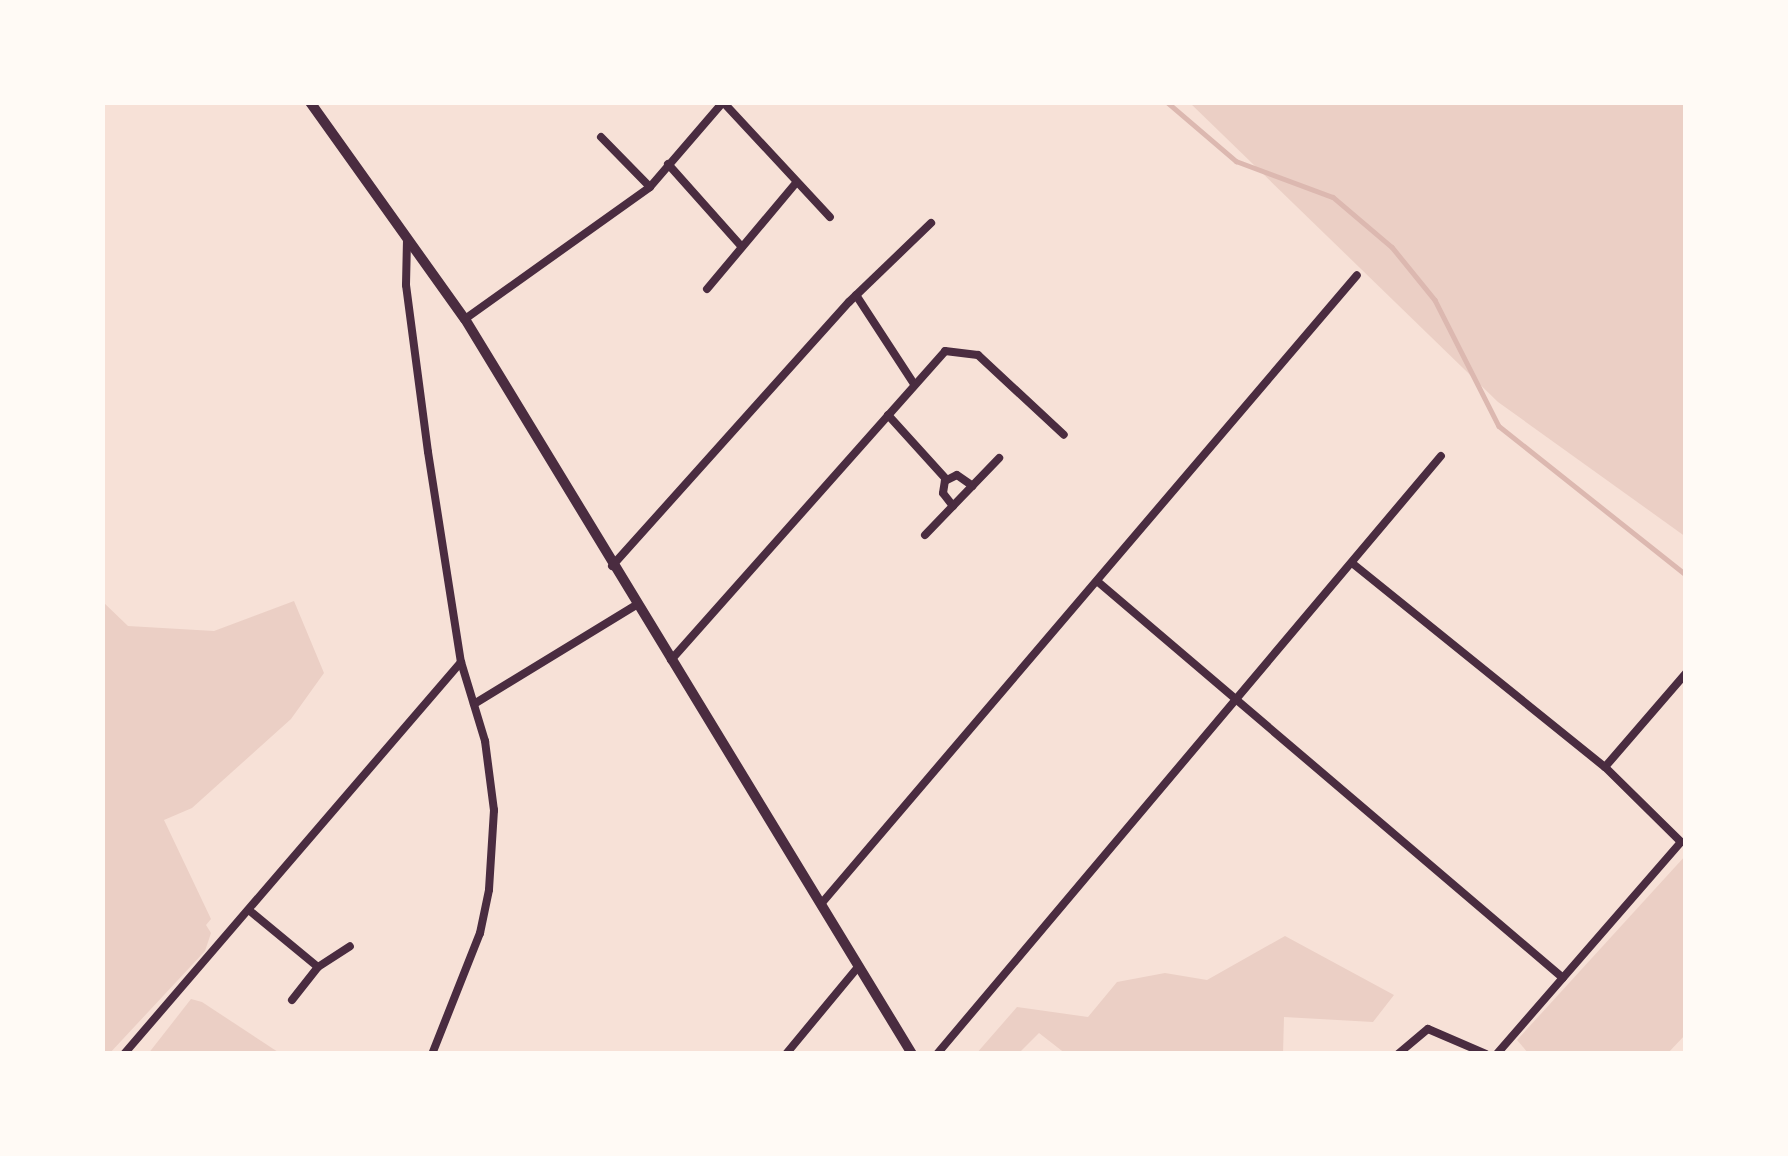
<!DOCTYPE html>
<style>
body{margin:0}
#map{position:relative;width:1788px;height:1156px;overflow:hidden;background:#f7e1d7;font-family:"Source Sans 3",sans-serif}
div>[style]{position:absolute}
.green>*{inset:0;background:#ebcfc5}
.stream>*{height:4.5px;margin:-2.25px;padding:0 2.25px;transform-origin:2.25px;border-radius:2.25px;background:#dcb8b0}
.minor>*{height:8px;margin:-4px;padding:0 4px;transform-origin:4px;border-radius:4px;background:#4a2c40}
.secondary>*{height:10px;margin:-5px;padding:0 5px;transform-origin:5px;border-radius:5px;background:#4a2c40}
span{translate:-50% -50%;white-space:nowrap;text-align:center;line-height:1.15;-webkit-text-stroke:9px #fffaf5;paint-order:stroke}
.frame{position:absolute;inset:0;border:105px solid #fffaf5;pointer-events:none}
</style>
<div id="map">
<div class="green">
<div style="clip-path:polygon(1189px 102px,1686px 102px,1686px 537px,1498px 402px)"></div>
<div style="clip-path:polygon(102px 601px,128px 626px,214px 631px,294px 601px,324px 673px,291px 719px,192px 808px,164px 820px,211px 919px,206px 925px,211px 933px,205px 951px,109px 1054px,102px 1054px)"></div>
<div style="clip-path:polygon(1686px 855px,1686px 1034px,1667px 1054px,1529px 1054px,1517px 1040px)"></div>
<div style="clip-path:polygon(1285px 936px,1394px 995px,1373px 1022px,1284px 1017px,1283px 1054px,1066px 1054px,1039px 1033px,1018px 1054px,976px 1054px,1017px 1007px,1088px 1017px,1117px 982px,1165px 973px,1207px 980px)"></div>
<div style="clip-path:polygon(191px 999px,202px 1002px,281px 1054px,148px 1054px)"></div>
</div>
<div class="stream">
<div style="left:1167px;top:102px;width:91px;rotate:40.5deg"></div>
<div style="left:1236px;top:161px;width:103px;rotate:20.4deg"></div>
<div style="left:1333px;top:197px;width:77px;rotate:40.3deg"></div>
<div style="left:1392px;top:247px;width:68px;rotate:50.9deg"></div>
<div style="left:1435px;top:300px;width:141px;rotate:63.1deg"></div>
<div style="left:1499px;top:426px;width:239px;rotate:38.5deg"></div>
</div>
<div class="minor">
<div style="left:723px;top:102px;width:157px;rotate:47.1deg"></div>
<div style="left:601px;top:137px;width:70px;rotate:45.6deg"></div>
<div style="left:668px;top:164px;width:111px;rotate:48.3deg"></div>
<div style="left:407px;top:240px;width:45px;rotate:91.3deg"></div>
<div style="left:406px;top:285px;width:168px;rotate:82.5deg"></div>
<div style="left:428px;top:452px;width:213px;rotate:81.1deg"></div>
<div style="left:461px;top:662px;width:83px;rotate:73.1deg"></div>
<div style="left:485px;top:741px;width:70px;rotate:82.6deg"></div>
<div style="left:494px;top:810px;width:80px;rotate:93.6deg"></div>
<div style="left:489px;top:890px;width:44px;rotate:101.8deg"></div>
<div style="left:480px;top:933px;width:130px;rotate:111.6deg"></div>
<div style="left:707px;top:289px;width:138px;rotate:-50deg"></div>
<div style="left:856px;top:295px;width:106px;rotate:56.9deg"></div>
<div style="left:465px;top:319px;width:227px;rotate:-35.5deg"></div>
<div style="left:650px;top:187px;width:112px;rotate:-49.3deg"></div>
<div style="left:888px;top:415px;width:86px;rotate:47.8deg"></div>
<div style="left:953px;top:506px;width:16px;rotate:-128deg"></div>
<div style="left:943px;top:493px;width:12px;rotate:-81deg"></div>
<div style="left:945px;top:481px;width:13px;rotate:-27deg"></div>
<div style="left:957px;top:475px;width:19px;rotate:35deg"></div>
<div style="left:925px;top:535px;width:107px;rotate:-46.1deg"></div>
<div style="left:1352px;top:563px;width:325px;rotate:38.9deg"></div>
<div style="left:1605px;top:767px;width:107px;rotate:44.6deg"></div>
<div style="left:1681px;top:842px;width:281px;rotate:131deg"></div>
<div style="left:612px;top:566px;width:355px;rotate:-48.1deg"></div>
<div style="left:849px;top:302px;width:114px;rotate:-43.9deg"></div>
<div style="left:1097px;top:581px;width:612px;rotate:40.43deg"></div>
<div style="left:671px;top:660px;width:413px;rotate:-48.4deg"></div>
<div style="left:945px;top:351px;width:33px;rotate:7deg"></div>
<div style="left:978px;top:355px;width:117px;rotate:42.9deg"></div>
<div style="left:474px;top:704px;width:190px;rotate:-31.4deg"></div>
<div style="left:1605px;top:767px;width:124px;rotate:-49.2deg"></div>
<div style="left:821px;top:904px;width:826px;rotate:-49.56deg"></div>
<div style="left:250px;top:911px;width:88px;rotate:39.5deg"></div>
<div style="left:292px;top:1000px;width:42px;rotate:-51.8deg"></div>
<div style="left:318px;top:967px;width:38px;rotate:-33deg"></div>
<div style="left:124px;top:1054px;width:517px;rotate:-49.31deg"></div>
<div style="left:786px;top:1054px;width:113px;rotate:-50.4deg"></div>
<div style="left:937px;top:1054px;width:782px;rotate:-49.88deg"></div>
<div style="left:1398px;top:1054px;width:39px;rotate:-40deg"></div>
<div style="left:1428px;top:1029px;width:63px;rotate:23.3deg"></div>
</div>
<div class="secondary">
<div style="left:310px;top:102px;width:267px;rotate:54.5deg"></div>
<div style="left:465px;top:319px;width:860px;rotate:58.69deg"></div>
</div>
<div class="frame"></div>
</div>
